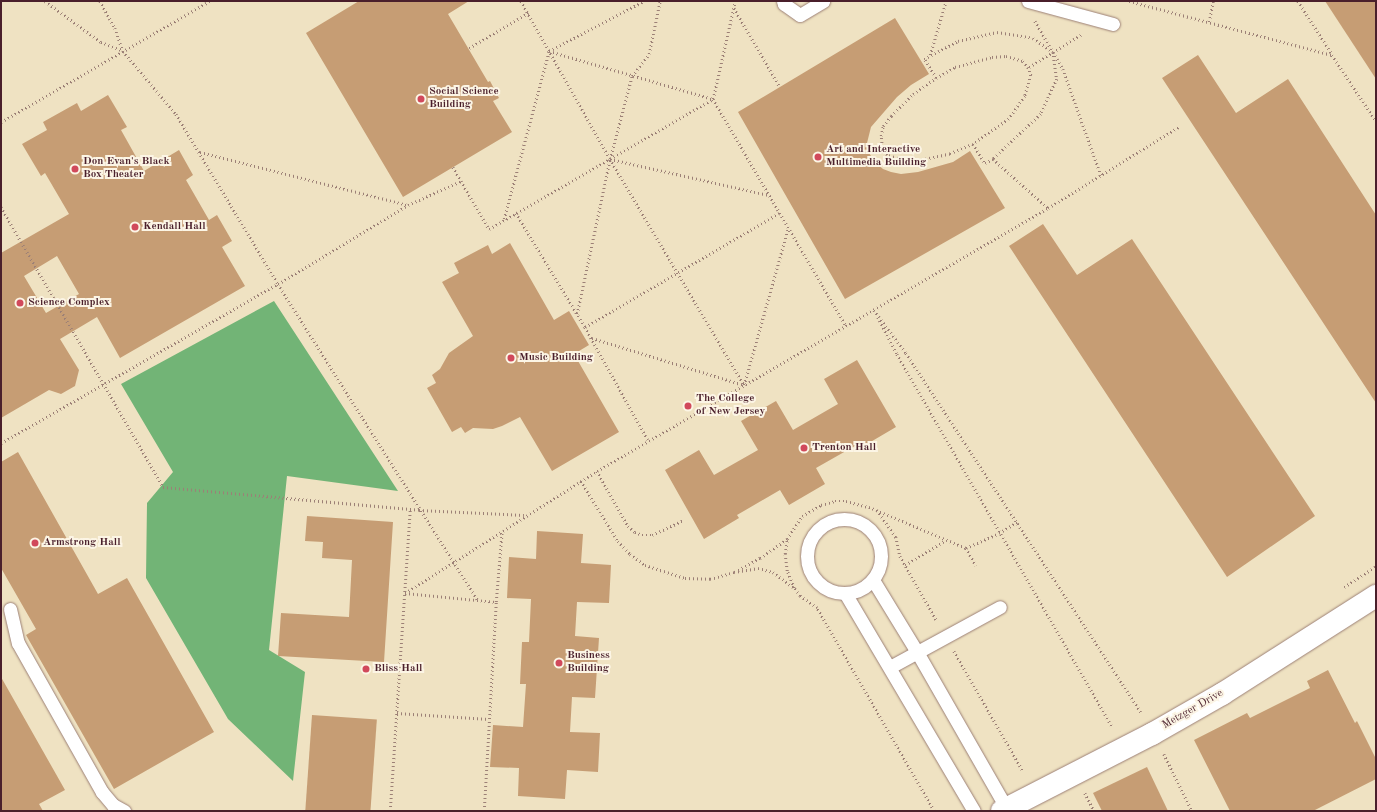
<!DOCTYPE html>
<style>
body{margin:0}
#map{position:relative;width:1377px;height:812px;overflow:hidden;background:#efe2c2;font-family:"Old Standard TT",serif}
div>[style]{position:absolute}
.forest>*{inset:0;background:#72b476}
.building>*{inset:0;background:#c69d74;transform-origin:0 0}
.path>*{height:2.5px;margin-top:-1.25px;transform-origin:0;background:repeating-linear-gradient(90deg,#9c8076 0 1px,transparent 0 4px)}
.roads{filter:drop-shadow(0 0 1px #9c8076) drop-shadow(0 0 1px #9c8076)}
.lane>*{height:13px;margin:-6.5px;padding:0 6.5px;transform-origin:6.5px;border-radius:6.5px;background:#fff}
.lane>.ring{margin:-6.5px;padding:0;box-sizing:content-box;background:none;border:13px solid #fff;border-radius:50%}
.street>*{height:22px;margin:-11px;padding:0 11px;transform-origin:11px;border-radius:11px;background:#fff}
.dots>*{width:11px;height:11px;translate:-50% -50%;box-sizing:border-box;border:2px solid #fcf5e5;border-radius:50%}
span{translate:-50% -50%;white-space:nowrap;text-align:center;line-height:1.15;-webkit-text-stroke:4px #fcf5e5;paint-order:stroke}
.poi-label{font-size:11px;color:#4a1f2b;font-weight:700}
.left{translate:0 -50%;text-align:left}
.street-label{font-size:11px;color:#4a1f2b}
.frame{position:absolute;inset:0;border:2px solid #4a1f2b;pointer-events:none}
</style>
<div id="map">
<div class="forest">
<div style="clip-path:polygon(274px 301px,398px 491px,287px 476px,269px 650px,305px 672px,293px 781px,228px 719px,146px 578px,147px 503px,173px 472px,121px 384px)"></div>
</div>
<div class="building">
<div style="clip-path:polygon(359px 1px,469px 1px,448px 14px,488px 82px,490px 81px,499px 98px,493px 101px,512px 132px,403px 197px,306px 33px)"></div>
<div style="clip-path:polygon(1325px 1px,1376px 1px,1376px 79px)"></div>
<div style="clip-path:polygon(895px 18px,929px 74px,911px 85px,897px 97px,871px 127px,867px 143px,869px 153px,875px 162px,883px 169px,891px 172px,901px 174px,918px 172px,953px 162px,970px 151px,1005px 208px,845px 299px,738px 112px)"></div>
<div style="clip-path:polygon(1198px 55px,1236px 113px,1288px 79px,1376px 215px,1376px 403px,1162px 78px)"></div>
<div style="clip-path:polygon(evenodd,108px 95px,127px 127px,121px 130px,144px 171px,179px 150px,193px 175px,186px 180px,209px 220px,217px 215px,232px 241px,222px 247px,245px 286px,120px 358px,97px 317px,60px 339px,79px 370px,75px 386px,61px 394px,49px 390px,1px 418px,1px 253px,69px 214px,45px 173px,41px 176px,22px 144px,47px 130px,43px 122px,77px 103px,81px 111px,108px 95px,57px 256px,79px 294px,46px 313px,24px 276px,57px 256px)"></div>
<div style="clip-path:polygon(1043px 224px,1077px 275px,1132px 239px,1315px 516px,1227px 577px,1009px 246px)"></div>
<div style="clip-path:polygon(510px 243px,554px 320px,569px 311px,589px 345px,574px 354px,619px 432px,552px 471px,520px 417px,502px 426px,493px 429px,473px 428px,465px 433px,461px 427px,452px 432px,427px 388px,436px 383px,432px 375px,440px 369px,449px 353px,473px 336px,442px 282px,459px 273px,454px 263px,488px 245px,492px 254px)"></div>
<div style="clip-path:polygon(857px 360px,896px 427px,862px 447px,860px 443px,816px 468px,825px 484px,789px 505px,780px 490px,737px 515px,739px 518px,704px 539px,665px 470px,699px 450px,714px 475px,758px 450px,741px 421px,776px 401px,793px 430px,838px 404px,824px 379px)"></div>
<div style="clip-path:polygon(18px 452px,98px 594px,127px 578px,214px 732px,114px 789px,26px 635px,36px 629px,1px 568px,1px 462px)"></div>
<div style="clip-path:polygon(307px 516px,393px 522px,384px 662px,278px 656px,281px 613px,349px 617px,352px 560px,322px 558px,323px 542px,305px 541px)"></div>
<div style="clip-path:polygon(537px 531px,583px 534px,581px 563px,611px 565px,609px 603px,577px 602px,575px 636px,599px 638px,595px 698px,572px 697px,570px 732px,600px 733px,598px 772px,567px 770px,565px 799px,518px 796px,519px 768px,490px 767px,493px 725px,523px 727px,526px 684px,520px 684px,522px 642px,529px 642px,531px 599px,507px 598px,509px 557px,536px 559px)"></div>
<div style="clip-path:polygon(1328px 670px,1355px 723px,1357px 721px,1376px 759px,1376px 779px,1313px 811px,1230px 811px,1194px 740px,1247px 713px,1250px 718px,1310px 688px,1307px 681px)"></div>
<div style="clip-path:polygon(1px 677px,65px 790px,39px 804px,43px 811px,1px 811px)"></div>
<div style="left:312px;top:715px;width:65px;height:96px;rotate:4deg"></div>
<div style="clip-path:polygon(1147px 767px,1168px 811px,1102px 811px,1093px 793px)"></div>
</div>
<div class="path">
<div style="left:45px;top:1px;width:69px;rotate:36.2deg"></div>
<div style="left:101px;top:42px;width:24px;rotate:22deg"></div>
<div style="left:100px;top:1px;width:31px;rotate:61deg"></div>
<div style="left:115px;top:28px;width:24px;rotate:71deg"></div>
<div style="left:123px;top:51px;width:82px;rotate:49.9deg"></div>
<div style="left:176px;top:114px;width:198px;rotate:59deg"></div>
<div style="left:278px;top:284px;width:374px;rotate:57.7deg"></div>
<div style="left:521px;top:1px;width:181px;rotate:60.6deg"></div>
<div style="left:610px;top:159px;width:263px;rotate:59.3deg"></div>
<div style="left:1129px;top:1px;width:210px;rotate:14.9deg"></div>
<div style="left:1332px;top:55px;width:79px;rotate:56.3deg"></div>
<div style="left:1298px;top:1px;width:63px;rotate:57.3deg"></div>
<div style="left:734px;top:8px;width:91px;rotate:59.8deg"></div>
<div style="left:1035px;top:21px;width:56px;rotate:59.7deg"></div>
<div style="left:1063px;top:69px;width:113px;rotate:70.3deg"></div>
<div style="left:1209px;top:22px;width:21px;rotate:-79deg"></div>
<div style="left:469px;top:48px;width:69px;rotate:-30.7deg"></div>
<div style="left:549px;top:51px;width:171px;rotate:16.3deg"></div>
<div style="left:713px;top:99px;width:263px;rotate:59.6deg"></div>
<div style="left:930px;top:55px;width:56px;rotate:-73.5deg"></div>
<div style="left:1006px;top:56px;width:18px;rotate:16deg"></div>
<div style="left:1023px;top:61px;width:8px;rotate:50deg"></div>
<div style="left:1028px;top:67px;width:9px;rotate:69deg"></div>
<div style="left:1031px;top:75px;width:22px;rotate:106deg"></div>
<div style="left:1025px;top:96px;width:28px;rotate:125deg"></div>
<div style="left:1009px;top:119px;width:44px;rotate:145.2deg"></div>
<div style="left:973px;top:144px;width:25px;rotate:157deg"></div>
<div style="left:950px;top:154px;width:33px;rotate:168deg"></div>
<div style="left:918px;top:161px;width:13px;rotate:180deg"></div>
<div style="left:905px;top:161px;width:19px;rotate:-162deg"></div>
<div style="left:887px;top:155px;width:9px;rotate:-122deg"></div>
<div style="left:882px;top:147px;width:11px;rotate:-95deg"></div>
<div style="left:881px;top:136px;width:10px;rotate:-79deg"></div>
<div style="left:883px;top:126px;width:13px;rotate:-51deg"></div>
<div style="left:891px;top:116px;width:31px;rotate:-45deg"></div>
<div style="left:913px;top:94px;width:28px;rotate:-35deg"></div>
<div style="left:936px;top:78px;width:22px;rotate:-30deg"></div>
<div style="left:955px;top:67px;width:38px;rotate:-15deg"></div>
<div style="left:992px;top:57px;width:14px;rotate:-4deg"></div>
<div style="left:1029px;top:67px;width:62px;rotate:-31.9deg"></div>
<div style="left:936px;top:78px;width:22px;rotate:-122deg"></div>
<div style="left:924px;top:59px;width:38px;rotate:-28deg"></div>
<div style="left:958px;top:41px;width:40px;rotate:-13deg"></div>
<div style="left:997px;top:32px;width:36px;rotate:9deg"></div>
<div style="left:1033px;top:38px;width:24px;rotate:35deg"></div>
<div style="left:1053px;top:52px;width:27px;rotate:82deg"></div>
<div style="left:1057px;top:79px;width:38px;rotate:115deg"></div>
<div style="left:1041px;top:114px;width:66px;rotate:136.8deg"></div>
<div style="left:993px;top:159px;width:74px;rotate:41.7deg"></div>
<div style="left:1px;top:122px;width:241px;rotate:-30.1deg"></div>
<div style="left:973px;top:144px;width:22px;rotate:58deg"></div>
<div style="left:985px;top:163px;width:9px;rotate:-27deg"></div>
<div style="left:200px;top:152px;width:215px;rotate:14.3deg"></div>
<div style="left:408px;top:205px;width:58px;rotate:-24.4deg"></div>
<div style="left:461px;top:181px;width:56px;rotate:59.7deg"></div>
<div style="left:489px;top:229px;width:259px;rotate:-30.1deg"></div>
<div style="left:713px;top:99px;width:100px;rotate:-77.3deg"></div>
<div style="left:610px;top:159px;width:163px;rotate:12.8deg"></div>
<div style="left:453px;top:167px;width:16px;rotate:60deg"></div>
<div style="left:1px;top:207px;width:323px;rotate:59.9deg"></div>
<div style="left:163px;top:487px;width:257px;rotate:5.1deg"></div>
<div style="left:419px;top:510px;width:105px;rotate:2.7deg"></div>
<div style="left:516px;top:213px;width:133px;rotate:58.8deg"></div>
<div style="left:585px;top:327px;width:129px;rotate:60.9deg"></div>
<div style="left:504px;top:219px;width:174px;rotate:-75deg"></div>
<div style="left:549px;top:51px;width:107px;rotate:-27.8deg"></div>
<div style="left:874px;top:310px;width:54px;rotate:53.3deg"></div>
<div style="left:906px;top:353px;width:429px;rotate:56.8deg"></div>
<div style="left:577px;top:314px;width:158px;rotate:-78deg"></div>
<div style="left:610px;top:159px;width:86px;rotate:-75.2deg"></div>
<div style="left:632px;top:76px;width:28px;rotate:-52deg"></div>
<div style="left:649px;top:54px;width:54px;rotate:-78.3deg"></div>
<div style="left:878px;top:317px;width:42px;rotate:62.8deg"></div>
<div style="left:897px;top:354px;width:430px;rotate:60deg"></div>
<div style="left:585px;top:327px;width:225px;rotate:-30.4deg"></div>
<div style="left:592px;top:338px;width:159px;rotate:17.2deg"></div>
<div style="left:744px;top:385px;width:163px;rotate:-74.3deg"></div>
<div style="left:1px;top:443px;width:319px;rotate:-29.9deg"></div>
<div style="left:278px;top:284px;width:152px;rotate:-31.3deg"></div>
<div style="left:597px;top:471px;width:63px;rotate:60.6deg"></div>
<div style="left:628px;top:526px;width:9px;rotate:41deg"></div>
<div style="left:635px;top:532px;width:8px;rotate:23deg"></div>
<div style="left:642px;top:535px;width:10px"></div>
<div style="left:652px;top:535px;width:35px;rotate:-25deg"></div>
<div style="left:581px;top:481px;width:70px;rotate:58.3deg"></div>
<div style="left:618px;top:541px;width:18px;rotate:47deg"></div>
<div style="left:630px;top:554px;width:19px;rotate:36deg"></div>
<div style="left:645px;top:565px;width:42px;rotate:18deg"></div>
<div style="left:685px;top:578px;width:25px;rotate:2deg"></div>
<div style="left:710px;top:579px;width:25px;rotate:-16deg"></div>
<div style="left:734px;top:572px;width:24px;rotate:-9deg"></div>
<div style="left:758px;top:568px;width:16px;rotate:15deg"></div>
<div style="left:773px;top:572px;width:26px;rotate:37deg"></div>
<div style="left:877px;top:510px;width:33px;rotate:55deg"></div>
<div style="left:896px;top:537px;width:19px;rotate:78deg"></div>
<div style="left:900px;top:556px;width:75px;rotate:60.4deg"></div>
<div style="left:966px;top:548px;width:36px;rotate:-24deg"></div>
<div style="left:999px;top:533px;width:21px;rotate:-31deg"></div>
<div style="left:905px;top:565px;width:48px;rotate:-31.4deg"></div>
<div style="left:738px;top:570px;width:25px;rotate:-29deg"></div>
<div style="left:760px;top:558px;width:33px;rotate:-35deg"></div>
<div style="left:1344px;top:587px;width:38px;rotate:-33deg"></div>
<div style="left:405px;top:593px;width:227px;rotate:-32.4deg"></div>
<div style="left:597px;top:471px;width:522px;rotate:-30.25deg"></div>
<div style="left:1048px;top:208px;width:155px;rotate:-31.8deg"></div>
<div style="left:405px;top:593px;width:91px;rotate:5.6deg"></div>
<div style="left:954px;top:651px;width:138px;rotate:60.1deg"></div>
<div style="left:397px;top:713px;width:92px;rotate:3.7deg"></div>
<div style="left:1164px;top:754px;width:64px;rotate:63.8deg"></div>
<div style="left:1085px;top:793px;width:20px;rotate:63deg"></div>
<div style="left:390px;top:811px;width:303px;rotate:-86.2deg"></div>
<div style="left:484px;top:811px;width:209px;rotate:-86.7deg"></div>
<div style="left:496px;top:602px;width:72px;rotate:-85.2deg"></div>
<div style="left:934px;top:811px;width:234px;rotate:-120deg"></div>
<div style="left:817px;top:608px;width:21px;rotate:-145deg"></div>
<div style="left:800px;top:596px;width:10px;rotate:-127deg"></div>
<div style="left:794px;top:588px;width:18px;rotate:-112deg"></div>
<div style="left:787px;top:571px;width:17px;rotate:-97deg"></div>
<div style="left:785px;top:554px;width:15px;rotate:-82deg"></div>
<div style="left:787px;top:539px;width:27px;rotate:-57deg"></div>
<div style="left:802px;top:516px;width:22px;rotate:-30deg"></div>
<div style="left:821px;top:505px;width:15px;rotate:-16deg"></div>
<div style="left:835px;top:501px;width:11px"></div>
<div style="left:846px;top:501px;width:24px;rotate:15deg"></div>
<div style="left:869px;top:507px;width:105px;rotate:22.9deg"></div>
<div style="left:966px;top:548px;width:20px;rotate:60deg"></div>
</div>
<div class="roads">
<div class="lane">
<div style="left:783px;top:1px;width:3px;rotate:72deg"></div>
<div style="left:784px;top:4px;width:19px;rotate:35deg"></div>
<div style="left:800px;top:15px;width:27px;rotate:-31deg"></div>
<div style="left:1028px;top:1px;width:88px;rotate:15.1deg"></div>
<div class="ring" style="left:807px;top:519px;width:61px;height:61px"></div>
<div style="left:873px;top:580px;width:84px;rotate:58.6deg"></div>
<div style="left:917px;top:652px;width:181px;rotate:60.2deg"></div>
<div style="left:845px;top:593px;width:253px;rotate:59.4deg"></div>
<div style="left:10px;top:609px;width:35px;rotate:77deg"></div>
<div style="left:18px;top:643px;width:171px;rotate:60.6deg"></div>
<div style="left:102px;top:792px;width:17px;rotate:50deg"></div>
<div style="left:113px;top:805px;width:13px;rotate:29deg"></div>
<div style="left:890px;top:667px;width:125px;rotate:-28.6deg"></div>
</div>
<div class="street">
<div style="left:1002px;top:811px;width:169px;rotate:-27.2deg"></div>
<div style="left:1152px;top:734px;width:81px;rotate:-29.7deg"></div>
<div style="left:1222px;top:694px;width:183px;rotate:-32.5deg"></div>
</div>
</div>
<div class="dots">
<div style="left:421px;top:99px;background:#d1495b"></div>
<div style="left:818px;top:157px;background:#d1495b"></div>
<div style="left:75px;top:169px;background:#d1495b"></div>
<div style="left:135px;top:227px;background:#d1495b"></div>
<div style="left:20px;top:303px;background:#d1495b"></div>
<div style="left:511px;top:358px;background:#d1495b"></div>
<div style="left:688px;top:406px;background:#d1495b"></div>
<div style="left:804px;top:448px;background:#d1495b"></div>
<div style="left:35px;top:543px;background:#d1495b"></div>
<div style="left:559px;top:663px;background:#d1495b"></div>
<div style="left:366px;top:669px;background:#d1495b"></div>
</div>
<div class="poi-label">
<span class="left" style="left:429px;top:99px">Social Science<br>Building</span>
<span class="left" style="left:826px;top:157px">Art and Interactive<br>Multimedia Building</span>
<span class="left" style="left:83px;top:169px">Don Evan's Black<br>Box Theater</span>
<span class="left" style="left:143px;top:227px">Kendall Hall</span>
<span class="left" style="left:28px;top:303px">Science Complex</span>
<span class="left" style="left:519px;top:358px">Music Building</span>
<span class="left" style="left:696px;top:406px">The College<br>of New Jersey</span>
<span class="left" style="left:812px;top:448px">Trenton Hall</span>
<span class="left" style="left:43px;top:543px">Armstrong Hall</span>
<span class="left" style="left:567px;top:663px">Business<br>Building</span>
<span class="left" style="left:374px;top:669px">Bliss Hall</span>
</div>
<div class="street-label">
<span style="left:1193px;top:710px;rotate:-30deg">Metzger Drive</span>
</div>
<div class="frame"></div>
</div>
